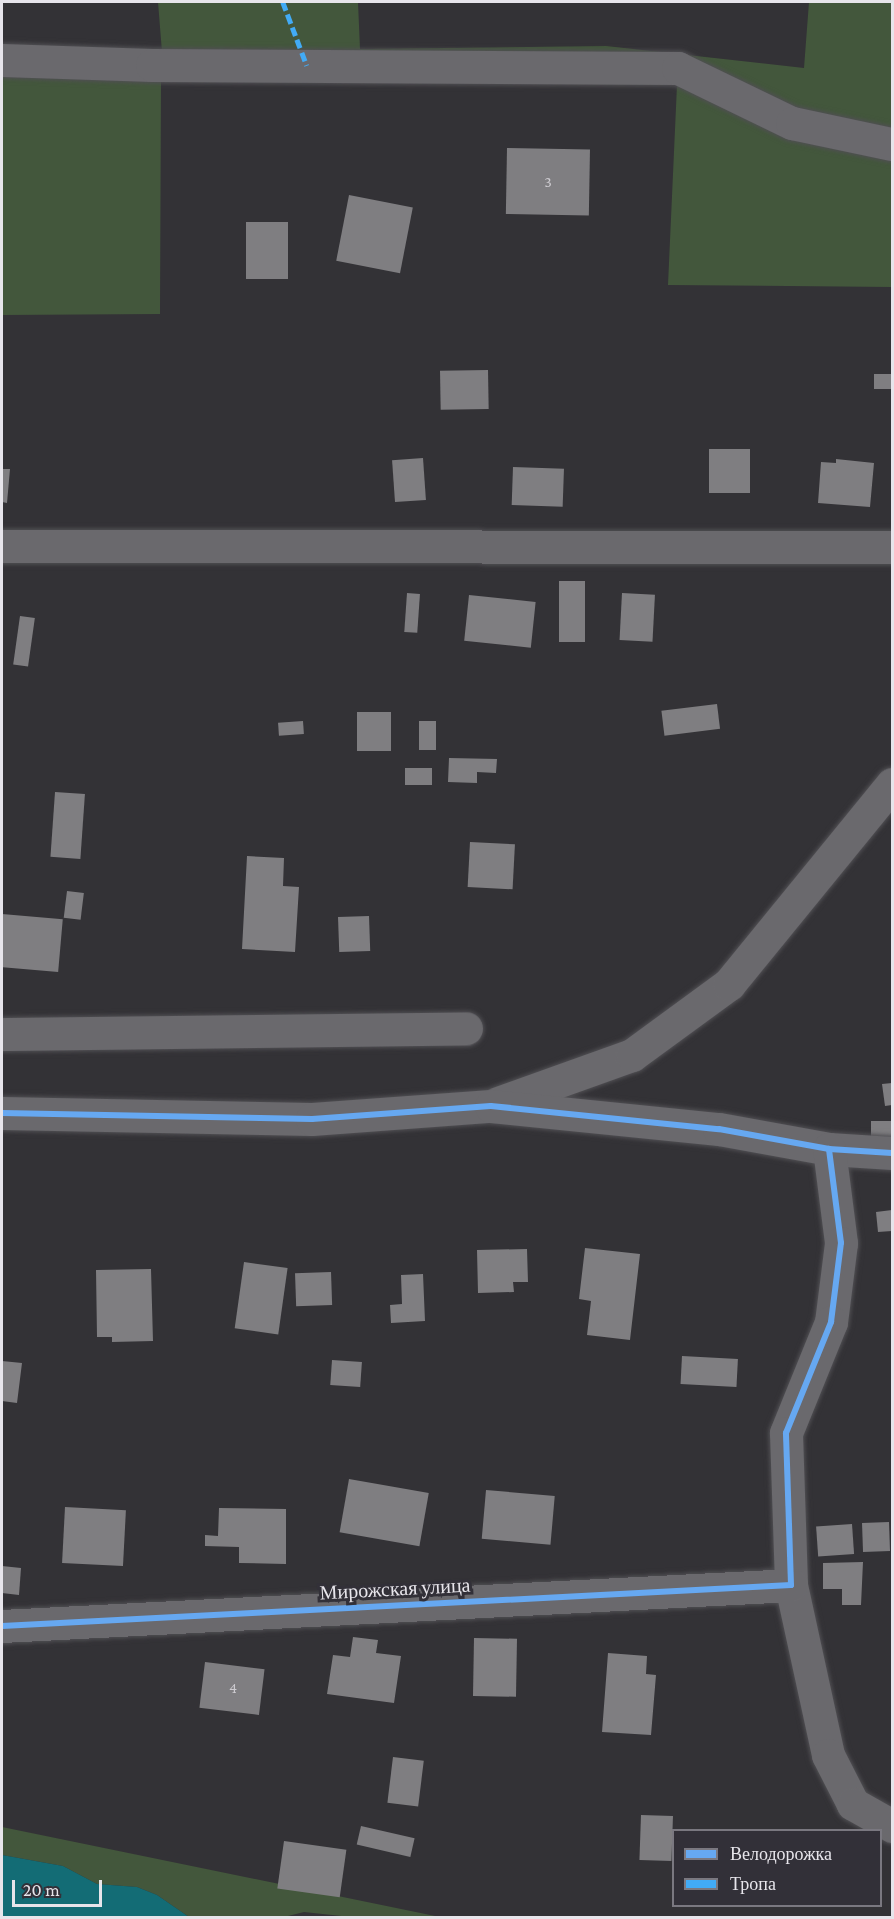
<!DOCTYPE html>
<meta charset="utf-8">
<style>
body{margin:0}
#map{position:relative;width:894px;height:1919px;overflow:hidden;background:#333236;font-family:"Crimson Pro",serif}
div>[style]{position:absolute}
.green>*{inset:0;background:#43573c}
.water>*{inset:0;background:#136c75}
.building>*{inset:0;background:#7f7e81;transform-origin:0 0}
.roads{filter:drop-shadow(0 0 2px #504f53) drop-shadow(0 0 2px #504f53)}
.minor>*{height:33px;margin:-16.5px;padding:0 16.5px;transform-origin:16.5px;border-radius:16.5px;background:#6a696d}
.quiet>*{height:4.5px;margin-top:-2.25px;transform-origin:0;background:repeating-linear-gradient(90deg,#42abf6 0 9px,transparent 0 13.5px)}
.cycleway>*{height:6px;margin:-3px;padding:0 3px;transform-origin:3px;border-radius:3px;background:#66a8f1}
span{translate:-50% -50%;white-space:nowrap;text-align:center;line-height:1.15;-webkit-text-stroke:6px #323038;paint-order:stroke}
.number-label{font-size:16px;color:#cdcbd0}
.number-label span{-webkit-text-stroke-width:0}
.street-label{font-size:20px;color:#e7e5eb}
.frame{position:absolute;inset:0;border:3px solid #e7e5eb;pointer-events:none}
.legend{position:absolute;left:672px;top:1829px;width:210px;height:78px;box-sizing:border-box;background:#323038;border:2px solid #7a7880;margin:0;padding:8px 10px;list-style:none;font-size:18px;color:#e7e5eb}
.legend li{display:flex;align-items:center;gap:12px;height:30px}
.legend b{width:30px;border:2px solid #7a7880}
.scale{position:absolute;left:12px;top:1880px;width:90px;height:27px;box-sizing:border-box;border:3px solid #e7e5eb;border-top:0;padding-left:8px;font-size:18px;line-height:21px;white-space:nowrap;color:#e7e5eb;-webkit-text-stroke:4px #323038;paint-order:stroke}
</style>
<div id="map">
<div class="green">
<div style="clip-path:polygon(158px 2px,358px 2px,360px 49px,606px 46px,804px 68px,809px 2px,892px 2px,892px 287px,668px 285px,677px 85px,161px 80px,160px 314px,2px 315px,2px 49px,162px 52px)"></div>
<div style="clip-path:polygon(2px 1827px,440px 1917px,360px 1918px,304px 1912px,284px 1917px,189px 1917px,157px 1895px,137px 1887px,97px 1884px,63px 1866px,2px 1855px)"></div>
</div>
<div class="water">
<div style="clip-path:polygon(2px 1855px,63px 1866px,97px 1884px,137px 1887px,157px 1895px,189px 1917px,2px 1917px)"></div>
</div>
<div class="building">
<div style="left:507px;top:148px;width:83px;height:66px;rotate:1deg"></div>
<div style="left:349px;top:195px;width:65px;height:67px;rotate:11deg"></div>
<div style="left:246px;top:222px;width:42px;height:57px"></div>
<div style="left:488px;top:370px;width:39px;height:48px;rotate:89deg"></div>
<div style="left:892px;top:374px;width:15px;height:18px;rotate:90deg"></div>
<div style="left:709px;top:449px;width:41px;height:44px"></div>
<div style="left:423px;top:458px;width:42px;height:31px;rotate:86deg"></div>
<div style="clip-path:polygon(836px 459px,874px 463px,870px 507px,818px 503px,821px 462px,836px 463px)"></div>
<div style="left:513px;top:467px;width:51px;height:38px;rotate:2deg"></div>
<div style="clip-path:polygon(2px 469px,10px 469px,7px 503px,2px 502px)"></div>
<div style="left:559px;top:581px;width:26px;height:61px"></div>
<div style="left:407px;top:593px;width:13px;height:39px;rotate:4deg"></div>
<div style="left:622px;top:593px;width:33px;height:47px;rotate:3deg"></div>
<div style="left:469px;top:595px;width:67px;height:46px;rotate:6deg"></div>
<div style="left:20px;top:616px;width:15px;height:49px;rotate:8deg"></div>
<div style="left:717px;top:704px;width:25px;height:56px;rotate:83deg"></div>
<div style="left:391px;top:712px;width:39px;height:34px;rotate:90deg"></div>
<div style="left:303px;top:721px;width:13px;height:25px;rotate:86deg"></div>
<div style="left:419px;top:721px;width:17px;height:29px"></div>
<div style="clip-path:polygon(449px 758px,497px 759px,496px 773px,477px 772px,477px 783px,448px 782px)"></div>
<div style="left:432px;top:768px;width:17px;height:27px;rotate:90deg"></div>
<div style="left:55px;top:792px;width:30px;height:65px;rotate:4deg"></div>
<div style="left:470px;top:842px;width:45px;height:45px;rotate:3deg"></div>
<div style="clip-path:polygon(247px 856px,284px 858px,283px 886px,299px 887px,295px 952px,242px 949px)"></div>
<div style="left:67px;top:891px;width:17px;height:27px;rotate:7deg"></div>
<div style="left:2px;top:914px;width:61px;height:53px;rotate:5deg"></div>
<div style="left:369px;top:916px;width:35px;height:31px;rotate:88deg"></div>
<div style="clip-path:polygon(892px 1083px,892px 1105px,885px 1106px,882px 1084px)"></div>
<div style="left:871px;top:1121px;width:21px;height:27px"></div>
<div style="clip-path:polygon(892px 1210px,892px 1231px,878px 1232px,876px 1212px)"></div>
<div style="clip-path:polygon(585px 1248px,640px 1254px,630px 1340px,587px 1335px,591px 1301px,579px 1299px)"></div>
<div style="clip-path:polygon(527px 1249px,528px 1282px,513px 1282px,514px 1292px,478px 1293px,477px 1250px)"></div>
<div style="left:244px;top:1262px;width:44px;height:67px;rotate:8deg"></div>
<div style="clip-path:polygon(151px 1269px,153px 1341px,112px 1342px,112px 1337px,97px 1337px,96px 1270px)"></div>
<div style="left:331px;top:1272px;width:33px;height:36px;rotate:88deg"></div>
<div style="clip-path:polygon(423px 1274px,425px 1321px,391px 1323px,390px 1305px,402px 1304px,401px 1275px)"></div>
<div style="left:682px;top:1356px;width:56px;height:28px;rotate:3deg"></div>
<div style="left:332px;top:1360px;width:30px;height:25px;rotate:4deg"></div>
<div style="clip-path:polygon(2px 1361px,22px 1363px,17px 1403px,2px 1401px)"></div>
<div style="left:349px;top:1479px;width:81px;height:54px;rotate:10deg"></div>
<div style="left:486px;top:1490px;width:69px;height:49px;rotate:5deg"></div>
<div style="left:65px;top:1507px;width:61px;height:56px;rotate:3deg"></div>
<div style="clip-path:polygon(219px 1508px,286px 1509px,286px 1564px,239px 1563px,239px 1547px,205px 1546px,205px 1535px,218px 1536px)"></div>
<div style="left:889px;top:1522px;width:29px;height:27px;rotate:88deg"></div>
<div style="left:852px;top:1524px;width:30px;height:36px;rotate:86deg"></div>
<div style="clip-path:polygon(863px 1562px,861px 1605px,842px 1605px,842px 1589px,823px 1589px,823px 1563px)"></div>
<div style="clip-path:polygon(2px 1566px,21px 1568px,19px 1595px,2px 1593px)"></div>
<div style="clip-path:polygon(353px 1637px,378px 1640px,376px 1653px,401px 1656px,394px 1703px,327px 1694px,333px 1655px,350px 1657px)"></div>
<div style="left:474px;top:1638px;width:43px;height:58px;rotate:1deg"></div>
<div style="clip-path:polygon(608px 1653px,647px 1656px,646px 1674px,656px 1675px,651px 1735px,602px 1732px)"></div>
<div style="left:205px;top:1662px;width:60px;height:46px;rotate:7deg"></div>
<div style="left:393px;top:1757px;width:31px;height:46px;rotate:7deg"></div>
<div style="left:641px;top:1815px;width:32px;height:45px;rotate:2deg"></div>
<div style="left:361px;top:1826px;width:55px;height:19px;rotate:13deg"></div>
<div style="left:284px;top:1841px;width:63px;height:48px;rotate:8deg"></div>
</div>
<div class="roads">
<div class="minor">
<div style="left:2px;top:60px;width:150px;rotate:1.9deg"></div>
<div style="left:152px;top:65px;width:526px;rotate:0.33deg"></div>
<div style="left:678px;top:68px;width:127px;rotate:25.8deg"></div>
<div style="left:792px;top:123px;width:102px;rotate:11.9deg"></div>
<div style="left:2px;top:546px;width:890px;rotate:0.06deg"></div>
<div style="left:2px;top:1034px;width:464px;rotate:-0.7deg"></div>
<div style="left:498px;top:1103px;width:142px;rotate:-19.7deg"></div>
<div style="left:632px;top:1055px;width:120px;rotate:-36.2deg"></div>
<div style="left:729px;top:984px;width:258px;rotate:-50.8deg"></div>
<div style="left:2px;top:1113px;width:310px;rotate:1.1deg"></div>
<div style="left:312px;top:1119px;width:179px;rotate:-4.2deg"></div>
<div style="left:491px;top:1106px;width:229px;rotate:5.8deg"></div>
<div style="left:719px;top:1129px;width:112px;rotate:10.3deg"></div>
<div style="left:829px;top:1149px;width:63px;rotate:3.6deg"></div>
<div style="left:829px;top:1149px;width:95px;rotate:82.7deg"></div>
<div style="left:841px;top:1243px;width:80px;rotate:97.2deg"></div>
<div style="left:831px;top:1322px;width:120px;rotate:112.1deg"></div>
<div style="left:786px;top:1433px;width:152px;rotate:88.1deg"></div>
<div style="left:791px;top:1585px;width:174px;rotate:77.7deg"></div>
<div style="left:828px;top:1755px;width:55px;rotate:63deg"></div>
<div style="left:853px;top:1804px;width:45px;rotate:29.4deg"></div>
<div style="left:2px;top:1626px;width:790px;rotate:-2.97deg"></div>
</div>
</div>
<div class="quiet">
<div style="left:283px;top:2px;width:68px;rotate:69.4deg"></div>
</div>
<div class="cycleway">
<div style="left:2px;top:1113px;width:310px;rotate:1.1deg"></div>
<div style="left:312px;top:1119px;width:179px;rotate:-4.2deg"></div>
<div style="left:491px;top:1106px;width:229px;rotate:5.8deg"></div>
<div style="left:719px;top:1129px;width:112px;rotate:10.3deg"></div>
<div style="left:829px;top:1149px;width:63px;rotate:3.6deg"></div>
<div style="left:2px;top:1626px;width:790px;rotate:-2.97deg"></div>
<div style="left:791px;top:1585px;width:152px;rotate:-91.9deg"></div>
<div style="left:786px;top:1433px;width:120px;rotate:-67.9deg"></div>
<div style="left:831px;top:1322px;width:80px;rotate:-82.8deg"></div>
<div style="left:841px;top:1243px;width:95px;rotate:-97.3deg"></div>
</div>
<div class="number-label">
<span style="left:548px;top:182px">3</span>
<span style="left:233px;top:1688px">4</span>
</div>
<div class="street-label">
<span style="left:395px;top:1589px;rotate:-3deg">Мирожская улица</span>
</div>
<div class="frame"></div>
<ul class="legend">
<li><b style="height:8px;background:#66a8f1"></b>Велодорожка</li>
<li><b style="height:8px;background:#42abf6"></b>Тропа</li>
</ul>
<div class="scale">20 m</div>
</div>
